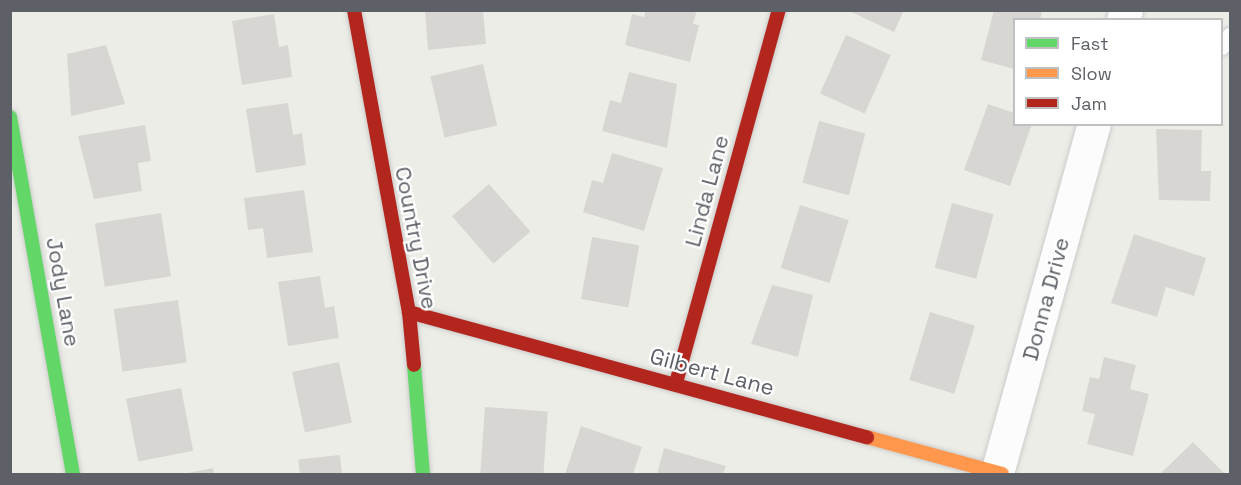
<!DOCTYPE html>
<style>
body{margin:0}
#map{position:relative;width:1241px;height:485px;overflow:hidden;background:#edede8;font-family:"Space Grotesk",sans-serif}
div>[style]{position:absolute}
.building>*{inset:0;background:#d7d6d3;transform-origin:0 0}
.roads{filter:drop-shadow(0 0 2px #cbcbca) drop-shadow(0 0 2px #cbcbca)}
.lane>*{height:16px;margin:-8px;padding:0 8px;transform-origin:8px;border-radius:8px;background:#fcfcfc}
.street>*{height:33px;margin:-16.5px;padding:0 16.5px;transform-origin:16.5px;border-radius:16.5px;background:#fcfcfc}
.fast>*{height:14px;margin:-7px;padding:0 7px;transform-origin:7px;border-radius:7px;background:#63d668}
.slow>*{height:14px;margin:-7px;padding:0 7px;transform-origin:7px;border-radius:7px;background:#ff974d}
.jam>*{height:14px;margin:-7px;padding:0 7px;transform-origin:7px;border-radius:7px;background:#b3261e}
span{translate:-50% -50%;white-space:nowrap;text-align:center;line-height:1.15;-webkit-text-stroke:4.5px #fff;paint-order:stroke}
.street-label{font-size:22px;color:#5d6167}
.frame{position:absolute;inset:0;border:12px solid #5d6167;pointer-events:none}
.legend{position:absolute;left:1013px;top:18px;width:210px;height:108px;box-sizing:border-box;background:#fff;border:2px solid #bec0c2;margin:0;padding:8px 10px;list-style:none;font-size:18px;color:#5d6167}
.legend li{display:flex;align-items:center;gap:12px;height:30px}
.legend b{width:30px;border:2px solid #bec0c2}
</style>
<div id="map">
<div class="building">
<div style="clip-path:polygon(425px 10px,483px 10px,486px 44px,428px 50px)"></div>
<div style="clip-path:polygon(646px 10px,697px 10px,693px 24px,699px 25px,690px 62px,625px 45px,632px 14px,644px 17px)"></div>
<div style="clip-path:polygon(847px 10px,904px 10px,894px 32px)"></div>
<div style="clip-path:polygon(994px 10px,1042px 11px,1040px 20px,1014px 20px,1014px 69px,981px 60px)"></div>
<div style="clip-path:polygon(274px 14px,279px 47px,288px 45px,292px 77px,242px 85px,232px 21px)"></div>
<div style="left:846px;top:35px;width:49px;height:64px;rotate:24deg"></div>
<div style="clip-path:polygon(106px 45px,125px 104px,71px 116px,67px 54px)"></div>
<div style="left:483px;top:64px;width:63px;height:54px;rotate:77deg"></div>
<div style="clip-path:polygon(629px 72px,677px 84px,667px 148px,602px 131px,610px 100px,621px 103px)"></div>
<div style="clip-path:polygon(288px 103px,293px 135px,302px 133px,306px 165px,256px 173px,246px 109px)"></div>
<div style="clip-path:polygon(988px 104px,1014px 113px,1014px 124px,1032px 124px,1010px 186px,964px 170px)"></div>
<div style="left:819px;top:121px;width:48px;height:64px;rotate:15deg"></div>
<div style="clip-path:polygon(145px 125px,151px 161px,138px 163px,142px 191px,94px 199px,78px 136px)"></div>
<div style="clip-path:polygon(1156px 129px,1202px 130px,1201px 171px,1211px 171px,1210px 201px,1159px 200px)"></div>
<div style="clip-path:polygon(612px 153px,663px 168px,644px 231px,583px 212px,592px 180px,603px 183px)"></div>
<div style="left:489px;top:184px;width:63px;height:49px;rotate:49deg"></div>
<div style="clip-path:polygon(304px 190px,313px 252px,267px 258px,263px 228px,248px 230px,244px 198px)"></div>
<div style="left:952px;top:203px;width:43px;height:67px;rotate:15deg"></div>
<div style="left:800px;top:205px;width:51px;height:66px;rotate:17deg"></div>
<div style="left:161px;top:213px;width:64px;height:67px;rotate:81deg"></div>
<div style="clip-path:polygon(1134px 234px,1206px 258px,1194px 296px,1166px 287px,1157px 317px,1111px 303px)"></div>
<div style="left:592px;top:237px;width:48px;height:63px;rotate:10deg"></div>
<div style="clip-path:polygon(320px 276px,325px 308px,334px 306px,339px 338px,288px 346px,278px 282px)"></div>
<div style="clip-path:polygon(772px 285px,813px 295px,798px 357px,751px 344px)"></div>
<div style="left:178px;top:300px;width:63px;height:65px;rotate:82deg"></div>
<div style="left:930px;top:312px;width:47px;height:71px;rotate:17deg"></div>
<div style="clip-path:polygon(1104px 357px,1136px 365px,1130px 389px,1149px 394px,1133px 456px,1087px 444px,1095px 414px,1082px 411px,1090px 377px,1099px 379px)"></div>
<div style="left:339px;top:362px;width:62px;height:48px;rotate:78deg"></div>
<div style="left:181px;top:388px;width:64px;height:56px;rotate:79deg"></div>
<div style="left:485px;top:407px;width:63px;height:67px;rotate:4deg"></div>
<div style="clip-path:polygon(581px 426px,642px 447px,633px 474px,565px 474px)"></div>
<div style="clip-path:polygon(1193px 442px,1225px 474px,1160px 474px)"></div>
<div style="clip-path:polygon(664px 448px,726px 466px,723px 474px,657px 474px)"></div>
<div style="left:340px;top:455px;width:19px;height:42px;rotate:84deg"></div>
<div style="clip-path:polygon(213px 468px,214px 474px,188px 474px,188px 473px)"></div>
</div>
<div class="roads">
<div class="lane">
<div style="left:1222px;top:47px;width:14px;rotate:-54deg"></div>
</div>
<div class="street">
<div style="left:1123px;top:20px;width:10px;rotate:-73deg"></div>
<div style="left:997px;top:473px;width:362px;rotate:-74.5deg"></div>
</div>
<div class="fast">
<div style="left:10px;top:117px;width:363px;rotate:80deg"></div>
<div style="left:414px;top:365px;width:109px;rotate:85.3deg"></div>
</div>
<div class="slow">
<div style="left:867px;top:437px;width:140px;rotate:15.3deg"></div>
</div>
<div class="jam">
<div style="left:354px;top:10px;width:307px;rotate:79.7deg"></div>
<div style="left:409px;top:312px;width:53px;rotate:84.6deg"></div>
<div style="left:409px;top:312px;width:475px;rotate:15.3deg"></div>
<div style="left:676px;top:383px;width:387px;rotate:-74.6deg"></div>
</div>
</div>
<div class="street-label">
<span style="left:707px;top:191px;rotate:-75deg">Linda Lane</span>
<span style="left:416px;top:238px;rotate:79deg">Country Drive</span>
<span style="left:63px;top:292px;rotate:80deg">Jody Lane</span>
<span style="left:1046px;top:299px;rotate:-75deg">Donna Drive</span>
<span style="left:712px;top:372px;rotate:15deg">Gilbert Lane</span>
</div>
<div class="frame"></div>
<ul class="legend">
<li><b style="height:8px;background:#63d668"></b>Fast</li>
<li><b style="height:8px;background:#ff974d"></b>Slow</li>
<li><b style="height:8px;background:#b3261e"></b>Jam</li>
</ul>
</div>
